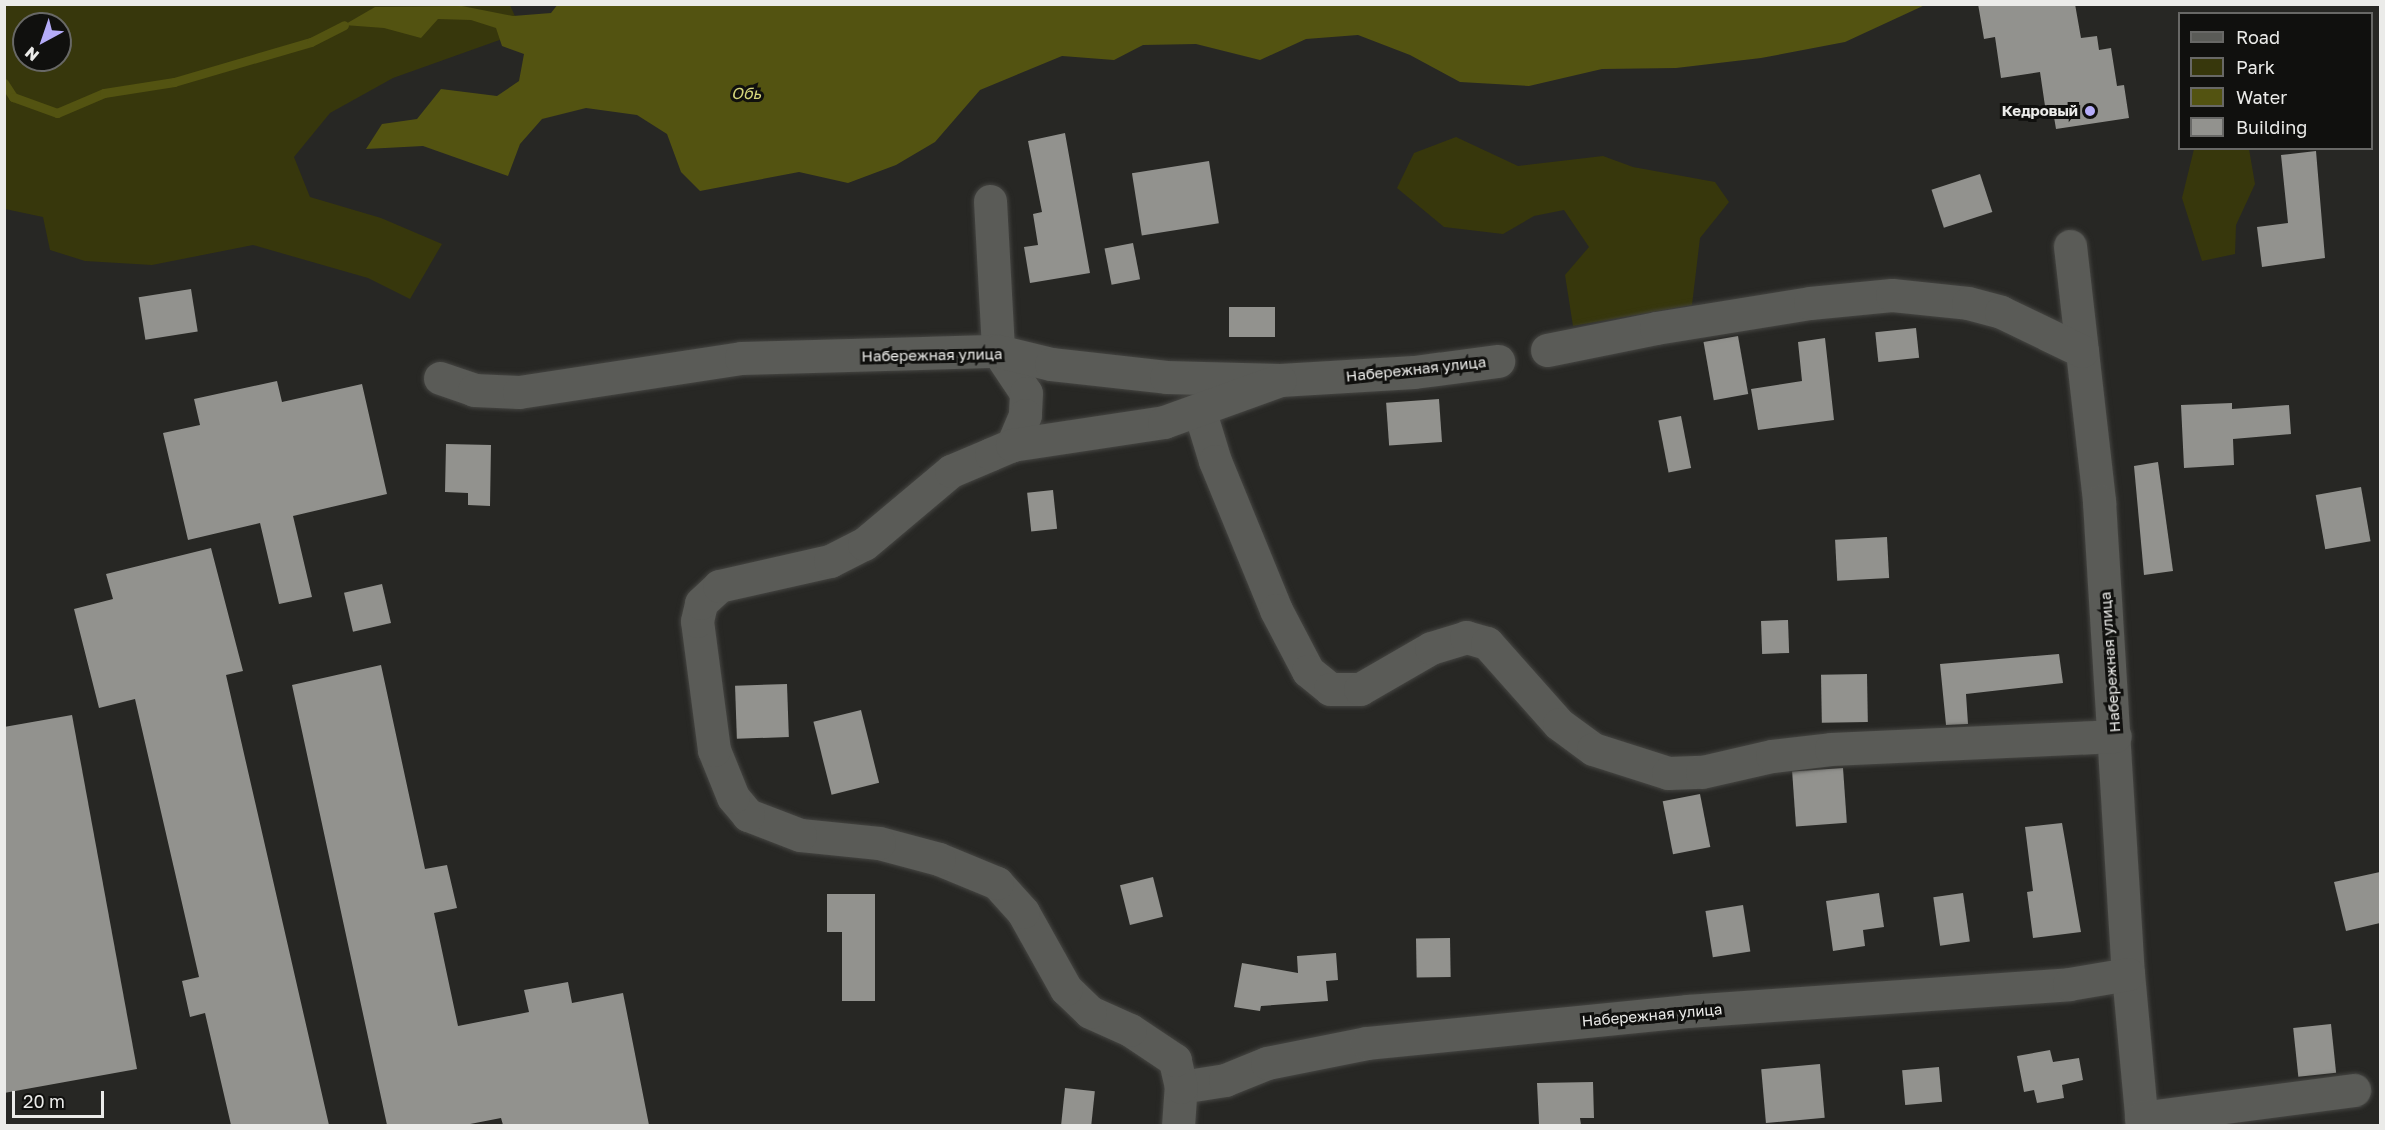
<!DOCTYPE html>
<meta charset="utf-8">
<style>
body{margin:0}
#map{position:relative;width:2385px;height:1130px;overflow:hidden;background:#272724;font-family:"Golos Text",sans-serif}
div>[style]{position:absolute}
.green>*{inset:0;background:#37370c}
.water>*{inset:0;background:#535311}
.stream>*{height:9px;margin:-4.5px;padding:0 4.5px;transform-origin:4.5px;border-radius:4.5px;background:#535311}
.building>*{inset:0;background:#92928e;transform-origin:0 0}
.roads{filter:drop-shadow(0 0 2px #454542) drop-shadow(0 0 2px #454542)}
.minor>*{height:33px;margin:-16.5px;padding:0 16.5px;transform-origin:16.5px;border-radius:16.5px;background:#5a5b57}
.dots>*{width:16px;height:16px;translate:-50% -50%;box-sizing:border-box;border:3px solid #10100e;border-radius:50%}
span{translate:-50% -50%;white-space:nowrap;text-align:center;line-height:1.15;-webkit-text-stroke:6px #10100e;paint-order:stroke}
.poi-label{font-size:15px;color:#ebebe9;font-weight:700}
.right{translate:-100% -50%;text-align:right}
.street-label{font-size:15px;color:#ebebe9}
.water-label{font-size:16px;color:#d4d57b;font-style:italic}
.frame{position:absolute;inset:0;border:6px solid #ebebe9;pointer-events:none}
.legend{position:absolute;left:2178px;top:12px;width:195px;height:138px;box-sizing:border-box;background:#10100e;border:2px solid #686866;margin:0;padding:8px 10px;list-style:none;font-size:18px;color:#ebebe9}
.legend li{display:flex;align-items:center;gap:12px;height:30px}
.legend b{width:30px;border:2px solid #686866}
.north{position:absolute;left:12px;top:12px;width:60px;height:60px;box-sizing:border-box;background:#10100e;border:2px solid #686866;border-radius:50%;rotate:220deg;font-size:16px;font-weight:700;line-height:24px;text-align:center;color:#ebebe9}
.north::after{content:'';display:block;margin:auto;width:21px;height:27px;background:#b5acf8;clip-path:polygon(50% 0,100% 100%,50% 72%,0 100%)}
.scale{position:absolute;left:12px;top:1091px;width:92px;height:27px;box-sizing:border-box;border:3px solid #ebebe9;border-top:0;padding-left:8px;font-size:18px;line-height:21px;white-space:nowrap;color:#ebebe9;-webkit-text-stroke:4px #10100e;paint-order:stroke}
</style>
<div id="map">
<div class="green">
<div style="clip-path:polygon(evenodd,4px 5px,510px 5px,522px 32px,393px 78px,330px 113px,294px 157px,310px 197px,381px 218px,442px 244px,410px 299px,368px 278px,253px 245px,152px 265px,85px 261px,50px 250px,43px 217px,5px 209px,4px 5px,24px 24px,60px 24px,60px 60px,24px 60px,24px 24px)"></div>
<div style="clip-path:polygon(1456px 137px,1518px 166px,1603px 156px,1633px 167px,1715px 182px,1729px 202px,1700px 238px,1692px 305px,1573px 326px,1565px 275px,1589px 247px,1564px 210px,1534px 216px,1503px 234px,1444px 227px,1397px 188px,1414px 153px)"></div>
<div style="clip-path:polygon(2194px 149px,2249px 149px,2255px 184px,2236px 225px,2235px 254px,2202px 261px,2182px 198px)"></div>
</div>
<div class="water">
<div style="clip-path:polygon(558px 4px,1925px 4px,1925px 5px,1845px 42px,1761px 58px,1676px 68px,1602px 69px,1529px 86px,1460px 82px,1410px 55px,1358px 35px,1306px 39px,1260px 60px,1196px 44px,1143px 45px,1114px 60px,1062px 56px,980px 90px,935px 142px,896px 165px,848px 183px,799px 172px,700px 191px,681px 172px,667px 134px,637px 115px,586px 108px,542px 119px,520px 144px,508px 176px,423px 146px,366px 149px,382px 124px,417px 119px,441px 89px,497px 96px,519px 81px,524px 54px,502px 46px,496px 28px,471px 20px,438px 19px,421px 38px,384px 28px,344px 25px,375px 7px,462px 6px,513px 16px,551px 13px)"></div>
</div>
<div class="stream">
<div style="left:4px;top:83px;width:17px;rotate:57deg"></div>
<div style="left:13px;top:97px;width:47px;rotate:20deg"></div>
<div style="left:57px;top:113px;width:51px;rotate:-23.1deg"></div>
<div style="left:104px;top:93px;width:71px;rotate:-8.9deg"></div>
<div style="left:174px;top:82px;width:143px;rotate:-16.3deg"></div>
<div style="left:311px;top:42px;width:37px;rotate:-27deg"></div>
</div>
<div class="building">
<div style="clip-path:polygon(1978px 4px,2075px 4px,2081px 38px,2097px 36px,2099px 50px,2111px 48px,2117px 86px,2124px 85px,2129px 118px,2056px 129px,2052px 105px,2045px 106px,2040px 72px,2001px 78px,1995px 37px,1984px 39px)"></div>
<div style="clip-path:polygon(1065px 133px,1090px 273px,1030px 283px,1024px 247px,1038px 245px,1033px 214px,1042px 212px,1028px 141px)"></div>
<div style="clip-path:polygon(2316px 151px,2325px 258px,2262px 267px,2257px 227px,2288px 223px,2281px 155px)"></div>
<div style="left:1209px;top:161px;width:63px;height:78px;rotate:81deg"></div>
<div style="left:1980px;top:174px;width:40px;height:51px;rotate:72deg"></div>
<div style="left:1133px;top:243px;width:37px;height:29px;rotate:79deg"></div>
<div style="left:191px;top:289px;width:43px;height:53px;rotate:81deg"></div>
<div style="left:1229px;top:307px;width:46px;height:30px"></div>
<div style="left:1916px;top:328px;width:30px;height:41px;rotate:84deg"></div>
<div style="left:1738px;top:336px;width:59px;height:35px;rotate:80deg"></div>
<div style="clip-path:polygon(1825px 338px,1834px 420px,1758px 430px,1751px 389px,1802px 381px,1798px 342px)"></div>
<div style="clip-path:polygon(277px 381px,282px 402px,362px 384px,387px 494px,293px 516px,312px 597px,279px 604px,260px 523px,188px 540px,163px 433px,200px 425px,194px 399px)"></div>
<div style="left:1439px;top:399px;width:43px;height:53px;rotate:86deg"></div>
<div style="clip-path:polygon(2232px 403px,2232px 409px,2289px 405px,2291px 434px,2233px 439px,2234px 465px,2184px 468px,2181px 405px)"></div>
<div style="left:1681px;top:416px;width:53px;height:23px;rotate:79deg"></div>
<div style="clip-path:polygon(446px 444px,491px 445px,490px 506px,468px 505px,468px 493px,445px 492px)"></div>
<div style="clip-path:polygon(2158px 462px,2173px 571px,2144px 575px,2134px 466px)"></div>
<div style="left:2361px;top:487px;width:55px;height:46px;rotate:80deg"></div>
<div style="left:1053px;top:490px;width:39px;height:26px;rotate:84deg"></div>
<div style="left:1887px;top:537px;width:41px;height:52px;rotate:87deg"></div>
<div style="clip-path:polygon(211px 548px,243px 671px,226px 675px,329px 1125px,231px 1125px,205px 1013px,190px 1017px,182px 981px,199px 977px,135px 699px,99px 708px,74px 609px,113px 599px,106px 574px)"></div>
<div style="left:382px;top:584px;width:40px;height:39px;rotate:77deg"></div>
<div style="left:1788px;top:620px;width:33px;height:27px;rotate:88deg"></div>
<div style="clip-path:polygon(2059px 654px,2063px 683px,1966px 694px,1968px 724px,1946px 725px,1940px 664px)"></div>
<div style="clip-path:polygon(381px 665px,425px 869px,447px 865px,457px 908px,434px 913px,458px 1026px,529px 1012px,524px 990px,568px 982px,572px 1003px,623px 993px,649px 1125px,503px 1125px,501px 1118px,465px 1125px,387px 1125px,292px 685px)"></div>
<div style="left:1867px;top:674px;width:48px;height:46px;rotate:89deg"></div>
<div style="left:787px;top:684px;width:53px;height:52px;rotate:88deg"></div>
<div style="left:861px;top:710px;width:75px;height:49px;rotate:76deg"></div>
<div style="clip-path:polygon(72px 715px,137px 1069px,4px 1093px,4px 727px)"></div>
<div style="left:1843px;top:768px;width:55px;height:51px;rotate:86deg"></div>
<div style="left:1700px;top:794px;width:54px;height:38px;rotate:79deg"></div>
<div style="clip-path:polygon(2062px 823px,2081px 932px,2033px 938px,2027px 892px,2033px 891px,2025px 827px)"></div>
<div style="clip-path:polygon(2380px 872px,2380px 923px,2346px 931px,2334px 882px)"></div>
<div style="left:1153px;top:877px;width:41px;height:34px;rotate:76deg"></div>
<div style="clip-path:polygon(1879px 893px,1884px 927px,1863px 930px,1865px 946px,1833px 951px,1826px 901px)"></div>
<div style="left:1963px;top:893px;width:49px;height:30px;rotate:82deg"></div>
<div style="clip-path:polygon(827px 894px,875px 894px,875px 1001px,842px 1001px,842px 932px,827px 932px)"></div>
<div style="left:1743px;top:905px;width:47px;height:38px;rotate:81deg"></div>
<div style="left:1450px;top:938px;width:39px;height:34px;rotate:89deg"></div>
<div style="clip-path:polygon(1336px 953px,1338px 980px,1326px 981px,1328px 1001px,1261px 1006px,1260px 1011px,1234px 1007px,1242px 963px,1298px 973px,1297px 956px)"></div>
<div style="left:2331px;top:1024px;width:49px;height:38px;rotate:84deg"></div>
<div style="clip-path:polygon(2050px 1050px,2053px 1062px,2079px 1058px,2083px 1080px,2062px 1085px,2064px 1098px,2037px 1103px,2034px 1090px,2024px 1092px,2017px 1056px)"></div>
<div style="left:1820px;top:1064px;width:54px;height:59px;rotate:85deg"></div>
<div style="left:1939px;top:1067px;width:35px;height:37px;rotate:85deg"></div>
<div style="clip-path:polygon(1593px 1082px,1594px 1118px,1580px 1118px,1581px 1125px,1539px 1125px,1537px 1083px)"></div>
<div style="left:1065px;top:1088px;width:30px;height:37px;rotate:6deg"></div>
</div>
<div class="roads">
<div class="minor">
<div style="left:990px;top:201px;width:150px;rotate:86.9deg"></div>
<div style="left:998px;top:351px;width:50px;rotate:56.3deg"></div>
<div style="left:1026px;top:393px;width:22px;rotate:93deg"></div>
<div style="left:1025px;top:415px;width:33px;rotate:113deg"></div>
<div style="left:2070px;top:246px;width:258px;rotate:83.5deg"></div>
<div style="left:2099px;top:502px;width:473px;rotate:86.5deg"></div>
<div style="left:2128px;top:974px;width:153px;rotate:84.7deg"></div>
<div style="left:1547px;top:350px;width:111px;rotate:-11.4deg"></div>
<div style="left:1656px;top:328px;width:156px;rotate:-9.2deg"></div>
<div style="left:1810px;top:303px;width:82px;rotate:-5.6deg"></div>
<div style="left:1892px;top:295px;width:76px;rotate:6deg"></div>
<div style="left:1968px;top:303px;width:34px;rotate:15deg"></div>
<div style="left:2001px;top:312px;width:90px;rotate:25.7deg"></div>
<div style="left:440px;top:378px;width:36px;rotate:19deg"></div>
<div style="left:474px;top:390px;width:45px;rotate:2.5deg"></div>
<div style="left:519px;top:392px;width:225px;rotate:-8.7deg"></div>
<div style="left:741px;top:358px;width:257px;rotate:-1.6deg"></div>
<div style="left:998px;top:351px;width:55px;rotate:13.8deg"></div>
<div style="left:1051px;top:364px;width:116px;rotate:6.4deg"></div>
<div style="left:1166px;top:377px;width:114px;rotate:1.5deg"></div>
<div style="left:1280px;top:380px;width:134px;rotate:-3.4deg"></div>
<div style="left:1414px;top:372px;width:85px;rotate:-7.5deg"></div>
<div style="left:1200px;top:412px;width:51px;rotate:73deg"></div>
<div style="left:1215px;top:461px;width:161px;rotate:67.7deg"></div>
<div style="left:1276px;top:610px;width:69px;rotate:62.3deg"></div>
<div style="left:1308px;top:671px;width:28px;rotate:39deg"></div>
<div style="left:1330px;top:689px;width:30px"></div>
<div style="left:1360px;top:689px;width:82px;rotate:-30deg"></div>
<div style="left:1431px;top:648px;width:37px;rotate:-17deg"></div>
<div style="left:1466px;top:637px;width:22px;rotate:16deg"></div>
<div style="left:1487px;top:643px;width:108px;rotate:48.4deg"></div>
<div style="left:1559px;top:724px;width:42px;rotate:36.3deg"></div>
<div style="left:1593px;top:749px;width:79px;rotate:17.7deg"></div>
<div style="left:1668px;top:773px;width:34px;rotate:-2deg"></div>
<div style="left:1702px;top:772px;width:72px;rotate:-12.9deg"></div>
<div style="left:1772px;top:756px;width:59px;rotate:-6.8deg"></div>
<div style="left:1831px;top:749px;width:284px;rotate:-2.6deg"></div>
<div style="left:1181px;top:1087px;width:45px;rotate:-9deg"></div>
<div style="left:1225px;top:1080px;width:45px;rotate:-22deg"></div>
<div style="left:1267px;top:1063px;width:102px;rotate:-11.3deg"></div>
<div style="left:1367px;top:1043px;width:322px;rotate:-5.7deg"></div>
<div style="left:1687px;top:1011px;width:383px;rotate:-4deg"></div>
<div style="left:2069px;top:984px;width:60px;rotate:-9.6deg"></div>
<div style="left:2141px;top:1118px;width:215px;rotate:-7.5deg"></div>
<div style="left:1178px;top:1126px;width:39px;rotate:-86deg"></div>
<div style="left:1181px;top:1087px;width:28px;rotate:-103deg"></div>
<div style="left:1175px;top:1060px;width:54px;rotate:-146.3deg"></div>
<div style="left:1130px;top:1030px;width:44px;rotate:-155.8deg"></div>
<div style="left:1090px;top:1012px;width:33px;rotate:-136deg"></div>
<div style="left:1066px;top:989px;width:88px;rotate:-119.2deg"></div>
<div style="left:1023px;top:912px;width:39px;rotate:-132deg"></div>
<div style="left:997px;top:883px;width:63px;rotate:-157.5deg"></div>
<div style="left:939px;top:859px;width:62px;rotate:-165.1deg"></div>
<div style="left:879px;top:843px;width:79px;rotate:-174.2deg"></div>
<div style="left:800px;top:835px;width:56px;rotate:-159deg"></div>
<div style="left:748px;top:815px;width:23px;rotate:-130deg"></div>
<div style="left:733px;top:797px;width:51px;rotate:-112deg"></div>
<div style="left:714px;top:750px;width:130px;rotate:-97.5deg"></div>
<div style="left:697px;top:621px;width:18px;rotate:-77deg"></div>
<div style="left:701px;top:603px;width:25px;rotate:-43deg"></div>
<div style="left:719px;top:586px;width:114px;rotate:-12.7deg"></div>
<div style="left:830px;top:561px;width:38px;rotate:-27deg"></div>
<div style="left:864px;top:544px;width:114px;rotate:-40deg"></div>
<div style="left:951px;top:471px;width:43px;rotate:-23deg"></div>
<div style="left:991px;top:454px;width:23px;rotate:-23deg"></div>
<div style="left:1012px;top:445px;width:154px;rotate:-8.6deg"></div>
<div style="left:1164px;top:422px;width:123px;rotate:-19.9deg"></div>
</div>
</div>
<div class="dots">
<div style="left:2090px;top:111px;background:#b5acf8"></div>
</div>
<div class="poi-label">
<span class="right" style="left:2078px;top:111px">Кедровый</span>
</div>
<div class="street-label">
<span style="left:932px;top:355px;rotate:-1deg">Набережная улица</span>
<span style="left:1416px;top:369px;rotate:-6deg">Набережная улица</span>
<span style="left:2110px;top:662px;rotate:-94deg">Набережная улица</span>
<span style="left:1652px;top:1015px;rotate:-5deg">Набережная улица</span>
</div>
<div class="water-label">
<span style="left:746px;top:93px">Обь</span>
</div>
<div class="frame"></div>
<ul class="legend">
<li><b style="height:8px;background:#5a5b57"></b>Road</li>
<li><b style="height:16px;background:#37370c"></b>Park</li>
<li><b style="height:16px;background:#535311"></b>Water</li>
<li><b style="height:16px;background:#92928e"></b>Building</li>
</ul>
<div class="north">N</div>
<div class="scale">20 m</div>
</div>
